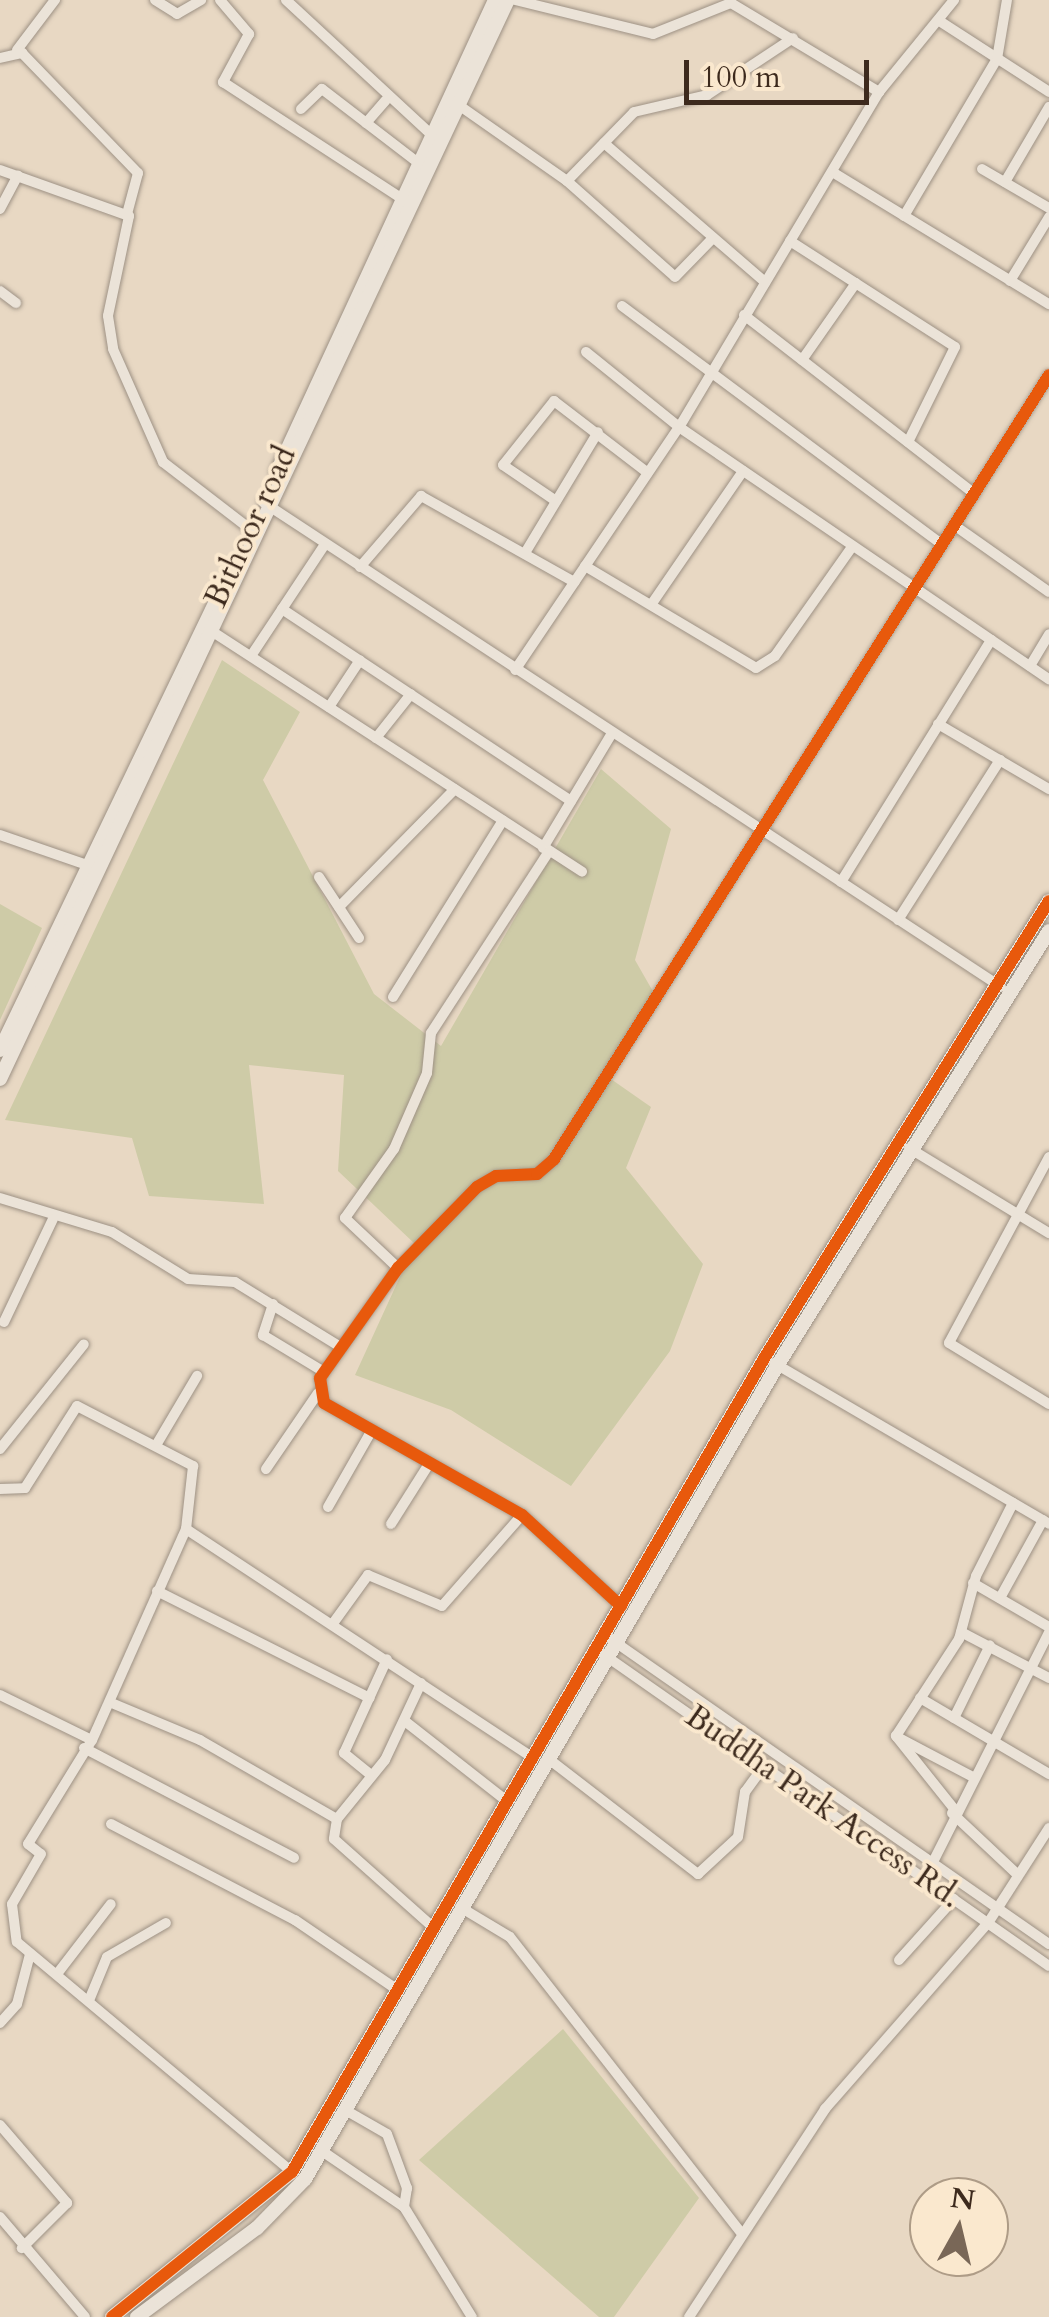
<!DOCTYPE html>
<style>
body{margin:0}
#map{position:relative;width:1049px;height:2317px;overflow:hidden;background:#e8d8c3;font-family:Cardo,serif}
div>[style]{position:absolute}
.green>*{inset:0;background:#cecba7}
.roads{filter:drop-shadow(0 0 2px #9d9184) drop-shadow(0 0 2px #9d9184)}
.street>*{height:10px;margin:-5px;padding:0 5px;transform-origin:5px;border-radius:5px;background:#ebe3d8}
.secondary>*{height:14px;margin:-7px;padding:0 7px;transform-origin:7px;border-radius:7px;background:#ebe3d8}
.cycleway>*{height:12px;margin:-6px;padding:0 6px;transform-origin:6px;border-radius:6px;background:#e8590c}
span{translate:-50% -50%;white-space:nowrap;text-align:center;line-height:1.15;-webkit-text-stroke:8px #fae8ce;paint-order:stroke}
.street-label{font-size:32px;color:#3d2a1d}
.north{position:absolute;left:909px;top:2177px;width:100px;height:100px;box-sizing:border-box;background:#fae8ce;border:2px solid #ae9c87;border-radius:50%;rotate:8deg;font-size:28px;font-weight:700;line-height:40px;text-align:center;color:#3d2a1d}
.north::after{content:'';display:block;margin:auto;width:35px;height:45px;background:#796757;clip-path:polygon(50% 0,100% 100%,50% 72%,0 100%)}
.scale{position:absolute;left:684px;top:60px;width:185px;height:45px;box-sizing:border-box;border:5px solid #3d2a1d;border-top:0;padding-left:12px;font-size:30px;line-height:35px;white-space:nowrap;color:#3d2a1d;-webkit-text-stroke:8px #fae8ce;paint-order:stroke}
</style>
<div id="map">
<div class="green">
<div style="clip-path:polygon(222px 660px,300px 712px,263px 780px,374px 994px,441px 1046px,601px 769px,671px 829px,635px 960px,655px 995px,608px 1077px,651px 1107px,626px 1168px,703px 1264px,670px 1351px,571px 1486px,451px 1410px,355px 1375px,415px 1244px,338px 1171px,344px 1075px,249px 1065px,264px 1204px,149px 1196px,132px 1138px,5px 1120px)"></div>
<div style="clip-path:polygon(0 904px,42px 928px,0 1020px)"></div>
<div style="clip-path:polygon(563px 2029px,699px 2198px,614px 2317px,599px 2317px,419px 2160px)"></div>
</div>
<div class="roads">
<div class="street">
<div style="left:155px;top:0;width:26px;rotate:32deg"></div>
<div style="left:177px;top:14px;width:28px;rotate:-30deg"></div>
<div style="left:220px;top:0;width:45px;rotate:49.5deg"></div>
<div style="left:249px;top:34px;width:55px;rotate:118.4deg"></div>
<div style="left:223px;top:82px;width:216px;rotate:33.1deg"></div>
<div style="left:286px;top:0;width:202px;rotate:42.8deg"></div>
<div style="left:515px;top:0;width:142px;rotate:13.8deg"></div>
<div style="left:653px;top:34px;width:84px;rotate:-21.7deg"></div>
<div style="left:731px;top:3px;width:173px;rotate:31deg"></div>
<div style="left:879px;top:92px;width:390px;rotate:120.8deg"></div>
<div style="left:679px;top:427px;width:293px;rotate:124deg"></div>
<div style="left:941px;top:22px;width:129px;rotate:32.9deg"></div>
<div style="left:17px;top:50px;width:63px;rotate:-52.8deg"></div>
<div style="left:0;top:58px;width:23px;rotate:-13deg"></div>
<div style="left:22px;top:53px;width:167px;rotate:46deg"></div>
<div style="left:138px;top:173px;width:42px;rotate:105deg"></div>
<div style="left:879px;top:92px;width:119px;rotate:-50.8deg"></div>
<div style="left:460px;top:106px;width:131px;rotate:35deg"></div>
<div style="left:567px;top:181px;width:144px;rotate:41.6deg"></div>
<div style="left:675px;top:277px;width:54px;rotate:-45.7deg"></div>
<div style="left:301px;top:109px;width:29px;rotate:-44deg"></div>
<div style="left:322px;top:89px;width:125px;rotate:37.5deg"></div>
<div style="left:366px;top:123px;width:30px;rotate:-49deg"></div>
<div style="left:604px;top:143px;width:213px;rotate:40.8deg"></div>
<div style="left:982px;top:169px;width:78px;rotate:30.2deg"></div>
<div style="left:0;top:170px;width:137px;rotate:19.6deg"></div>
<div style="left:129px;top:216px;width:102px;rotate:101.9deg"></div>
<div style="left:108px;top:316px;width:33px;rotate:81deg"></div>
<div style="left:113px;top:349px;width:124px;rotate:66.1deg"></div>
<div style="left:163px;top:462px;width:110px;rotate:37.6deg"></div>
<div style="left:834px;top:173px;width:252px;rotate:31.4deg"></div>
<div style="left:567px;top:181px;width:96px;rotate:-45.8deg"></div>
<div style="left:634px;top:112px;width:75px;rotate:-13.1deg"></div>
<div style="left:707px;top:95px;width:103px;rotate:-33.5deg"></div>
<div style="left:1005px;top:182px;width:87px;rotate:-59.6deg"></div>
<div style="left:0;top:209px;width:38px;rotate:-62deg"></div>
<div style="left:904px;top:216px;width:182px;rotate:-59.4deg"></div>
<div style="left:997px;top:59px;width:60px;rotate:-80.4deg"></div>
<div style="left:790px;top:241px;width:196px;rotate:32.7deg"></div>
<div style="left:955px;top:347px;width:106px;rotate:116.3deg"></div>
<div style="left:1010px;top:281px;width:75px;rotate:-58.6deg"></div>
<div style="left:0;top:291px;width:20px;rotate:37deg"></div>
<div style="left:622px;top:306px;width:398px;rotate:36.7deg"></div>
<div style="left:744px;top:315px;width:292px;rotate:37.8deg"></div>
<div style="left:586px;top:352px;width:119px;rotate:38.9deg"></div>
<div style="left:679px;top:427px;width:448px;rotate:34.3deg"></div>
<div style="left:802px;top:360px;width:94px;rotate:-55deg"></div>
<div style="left:556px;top:501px;width:64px;rotate:-145.8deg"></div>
<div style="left:503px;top:465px;width:82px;rotate:-51.4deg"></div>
<div style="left:554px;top:401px;width:118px;rotate:37.5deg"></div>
<div style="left:263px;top:502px;width:883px;rotate:33.31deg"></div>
<div style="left:954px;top:525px;width:116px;rotate:35.2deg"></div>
<div style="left:525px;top:553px;width:141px;rotate:-58.9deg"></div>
<div style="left:585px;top:566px;width:199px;rotate:30.8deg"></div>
<div style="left:756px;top:668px;width:22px;rotate:-32deg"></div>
<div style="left:775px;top:656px;width:133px;rotate:-54.8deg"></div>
<div style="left:360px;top:567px;width:94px;rotate:-49.3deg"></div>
<div style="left:421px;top:496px;width:176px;rotate:29.3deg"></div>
<div style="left:653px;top:602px;width:159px;rotate:-55.5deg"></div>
<div style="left:282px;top:609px;width:347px;rotate:33.6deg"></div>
<div style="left:213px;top:632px;width:440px;rotate:33deg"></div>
<div style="left:251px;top:656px;width:134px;rotate:-56.5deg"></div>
<div style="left:1030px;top:666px;width:37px;rotate:-59deg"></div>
<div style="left:329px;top:707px;width:56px;rotate:-56.6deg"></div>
<div style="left:938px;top:724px;width:129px;rotate:30.4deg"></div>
<div style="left:376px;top:738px;width:56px;rotate:-51.5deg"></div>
<div style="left:0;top:835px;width:92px;rotate:19deg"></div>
<div style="left:543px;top:848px;width:134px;rotate:-59deg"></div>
<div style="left:319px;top:877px;width:73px;rotate:56.7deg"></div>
<div style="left:841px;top:882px;width:285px;rotate:-58.2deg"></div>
<div style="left:339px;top:907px;width:165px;rotate:-45.5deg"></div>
<div style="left:898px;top:920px;width:190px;rotate:-57.5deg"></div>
<div style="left:393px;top:997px;width:208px;rotate:-58.1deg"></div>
<div style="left:909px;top:1148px;width:164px;rotate:31.3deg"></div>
<div style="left:1049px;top:1157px;width:211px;rotate:118.3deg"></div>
<div style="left:949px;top:1343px;width:117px;rotate:31.4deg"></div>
<div style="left:0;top:1198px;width:117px;rotate:16.9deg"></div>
<div style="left:112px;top:1232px;width:89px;rotate:31.7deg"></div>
<div style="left:188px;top:1279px;width:47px;rotate:3.7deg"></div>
<div style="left:235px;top:1282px;width:122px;rotate:31.6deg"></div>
<div style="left:398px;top:1268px;width:73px;rotate:-136.7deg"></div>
<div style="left:345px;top:1218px;width:85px;rotate:-54.6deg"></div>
<div style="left:394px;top:1149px;width:83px;rotate:-66.5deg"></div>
<div style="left:427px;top:1073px;width:40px;rotate:-84.3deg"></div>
<div style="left:431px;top:1033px;width:217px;rotate:-57deg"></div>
<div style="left:273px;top:1304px;width:33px;rotate:108deg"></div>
<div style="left:263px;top:1335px;width:71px;rotate:31.2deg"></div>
<div style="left:4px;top:1322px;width:114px;rotate:-64.6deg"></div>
<div style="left:774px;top:1363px;width:319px;rotate:30.3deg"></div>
<div style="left:158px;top:1442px;width:77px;rotate:-59.4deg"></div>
<div style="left:0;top:1449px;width:134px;rotate:-51.3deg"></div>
<div style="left:266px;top:1469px;width:92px;rotate:-55.6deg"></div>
<div style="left:0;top:1489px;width:25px;rotate:-2deg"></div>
<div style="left:25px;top:1488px;width:97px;rotate:-57.6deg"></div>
<div style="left:77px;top:1406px;width:131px;rotate:27.3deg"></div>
<div style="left:193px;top:1466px;width:63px;rotate:96.3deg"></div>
<div style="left:186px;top:1529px;width:231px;rotate:114deg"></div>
<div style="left:328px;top:1507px;width:89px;rotate:-60.3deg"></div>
<div style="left:391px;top:1524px;width:71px;rotate:-57.7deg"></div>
<div style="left:186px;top:1529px;width:416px;rotate:33.4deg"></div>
<div style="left:973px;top:1583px;width:88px;rotate:30.1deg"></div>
<div style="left:157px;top:1591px;width:238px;rotate:26.7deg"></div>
<div style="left:1000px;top:1598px;width:89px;rotate:-61.1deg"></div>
<div style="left:621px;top:1606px;width:134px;rotate:-137.4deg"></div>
<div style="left:522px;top:1515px;width:227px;rotate:-150.5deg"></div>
<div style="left:324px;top:1403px;width:25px;rotate:-99deg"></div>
<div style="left:320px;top:1378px;width:135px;rotate:-54.7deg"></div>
<div style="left:398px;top:1268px;width:113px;rotate:-45.7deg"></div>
<div style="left:477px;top:1187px;width:22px;rotate:-30deg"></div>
<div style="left:496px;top:1176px;width:41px;rotate:-2.8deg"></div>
<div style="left:537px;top:1174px;width:23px;rotate:-41deg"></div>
<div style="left:554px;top:1159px;width:927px;rotate:-57.73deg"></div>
<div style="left:334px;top:1622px;width:58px;rotate:-54.1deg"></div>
<div style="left:368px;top:1575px;width:80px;rotate:22.7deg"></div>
<div style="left:442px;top:1606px;width:121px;rotate:-48.7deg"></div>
<div style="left:961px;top:1632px;width:99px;rotate:27.6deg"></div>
<div style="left:605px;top:1635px;width:541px;rotate:34.84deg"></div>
<div style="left:603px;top:1654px;width:544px;rotate:34.97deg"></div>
<div style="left:0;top:1695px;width:102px;rotate:26.1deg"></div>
<div style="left:92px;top:1740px;width:122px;rotate:121.6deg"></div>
<div style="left:28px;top:1844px;width:16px;rotate:38deg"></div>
<div style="left:41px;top:1854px;width:58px;rotate:120.1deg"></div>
<div style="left:12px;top:1904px;width:38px;rotate:83deg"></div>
<div style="left:17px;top:1942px;width:359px;rotate:39.9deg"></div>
<div style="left:920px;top:1698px;width:150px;rotate:30.5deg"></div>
<div style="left:114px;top:1704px;width:93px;rotate:22.7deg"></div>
<div style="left:200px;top:1740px;width:158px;rotate:30deg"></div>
<div style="left:337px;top:1819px;width:76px;rotate:-50.9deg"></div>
<div style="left:385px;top:1760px;width:85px;rotate:-64.9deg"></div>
<div style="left:954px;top:1718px;width:81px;rotate:-63.7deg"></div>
<div style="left:406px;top:1722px;width:130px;rotate:38.1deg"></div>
<div style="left:897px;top:1737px;width:84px;rotate:27.8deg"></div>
<div style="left:84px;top:1748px;width:237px;rotate:27.6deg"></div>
<div style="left:550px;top:1760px;width:187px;rotate:37.6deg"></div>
<div style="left:698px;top:1874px;width:54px;rotate:-42.8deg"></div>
<div style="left:738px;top:1837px;width:46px;rotate:-81.2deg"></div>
<div style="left:745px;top:1792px;width:34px;rotate:-54deg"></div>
<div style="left:371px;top:1775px;width:35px;rotate:-141deg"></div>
<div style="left:344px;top:1753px;width:103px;rotate:-65.4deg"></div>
<div style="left:955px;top:1810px;width:95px;rotate:-128.6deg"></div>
<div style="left:896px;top:1736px;width:116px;rotate:-57deg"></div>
<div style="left:959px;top:1639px;width:65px;rotate:-74.9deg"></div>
<div style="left:976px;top:1576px;width:82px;rotate:-63.1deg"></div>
<div style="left:952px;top:1813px;width:88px;rotate:43.2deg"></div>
<div style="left:337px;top:1819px;width:20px;rotate:99deg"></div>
<div style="left:334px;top:1839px;width:135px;rotate:41.7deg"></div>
<div style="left:111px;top:1824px;width:208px;rotate:27.6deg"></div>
<div style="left:295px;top:1920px;width:126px;rotate:34.3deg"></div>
<div style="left:934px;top:1860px;width:255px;rotate:-63.2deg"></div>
<div style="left:460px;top:1907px;width:58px;rotate:31deg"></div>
<div style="left:510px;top:1937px;width:377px;rotate:52deg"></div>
<div style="left:899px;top:1960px;width:82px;rotate:-48deg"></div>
<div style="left:57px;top:1974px;width:88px;rotate:-52.4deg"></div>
<div style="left:90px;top:1998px;width:44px;rotate:-67.5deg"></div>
<div style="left:107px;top:1957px;width:68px;rotate:-30deg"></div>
<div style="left:0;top:2023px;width:25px;rotate:-48deg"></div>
<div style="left:17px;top:2004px;width:52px;rotate:-75.4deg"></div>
<div style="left:347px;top:2111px;width:46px;rotate:29.9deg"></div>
<div style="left:387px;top:2134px;width:58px;rotate:69.7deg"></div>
<div style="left:407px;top:2188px;width:19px;rotate:99deg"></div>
<div style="left:0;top:2125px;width:103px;rotate:49.3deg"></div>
<div style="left:67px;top:2203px;width:64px;rotate:135deg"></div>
<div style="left:322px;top:2151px;width:99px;rotate:34.3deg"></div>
<div style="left:404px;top:2207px;width:129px;rotate:58.3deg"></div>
<div style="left:0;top:2217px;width:131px;rotate:49.6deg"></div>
<div style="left:689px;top:2317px;width:249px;rotate:-56.8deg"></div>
<div style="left:825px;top:2109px;width:247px;rotate:-48.8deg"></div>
<div style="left:988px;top:1923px;width:113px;rotate:-57.3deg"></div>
</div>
<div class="secondary">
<div style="left:277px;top:472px;width:520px;rotate:-65.21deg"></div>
<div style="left:0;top:1050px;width:500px;rotate:-64.3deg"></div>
<div style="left:0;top:1079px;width:1193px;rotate:-64.79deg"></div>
<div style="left:112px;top:2317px;width:231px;rotate:-38.9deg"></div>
<div style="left:292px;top:2172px;width:942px;rotate:-59.87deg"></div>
<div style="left:765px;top:1357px;width:537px;rotate:-58.09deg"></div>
<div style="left:137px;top:2317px;width:149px;rotate:-36.6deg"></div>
<div style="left:257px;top:2228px;width:69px;rotate:-45.6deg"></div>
<div style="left:305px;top:2179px;width:940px;rotate:-59.86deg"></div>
<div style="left:777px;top:1366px;width:513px;rotate:-57.98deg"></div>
</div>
</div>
<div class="cycleway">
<div style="left:621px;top:1606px;width:134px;rotate:-137.4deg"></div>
<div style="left:522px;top:1515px;width:227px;rotate:-150.5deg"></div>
<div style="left:324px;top:1403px;width:25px;rotate:-99deg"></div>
<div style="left:320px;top:1378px;width:135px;rotate:-54.7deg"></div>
<div style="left:398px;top:1268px;width:113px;rotate:-45.7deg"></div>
<div style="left:477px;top:1187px;width:22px;rotate:-30deg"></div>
<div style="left:496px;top:1176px;width:41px;rotate:-2.8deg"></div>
<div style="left:537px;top:1174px;width:23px;rotate:-41deg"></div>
<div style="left:554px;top:1159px;width:927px;rotate:-57.73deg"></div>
<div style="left:112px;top:2317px;width:231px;rotate:-38.9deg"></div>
<div style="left:292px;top:2172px;width:942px;rotate:-59.87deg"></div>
<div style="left:765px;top:1357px;width:537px;rotate:-58.09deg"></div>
</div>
<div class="street-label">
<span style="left:251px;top:527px;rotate:-65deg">Bithoor road</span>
<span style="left:823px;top:1807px;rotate:35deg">Buddha Park Access Rd.</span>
</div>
<div class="north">N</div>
<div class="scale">100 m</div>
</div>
